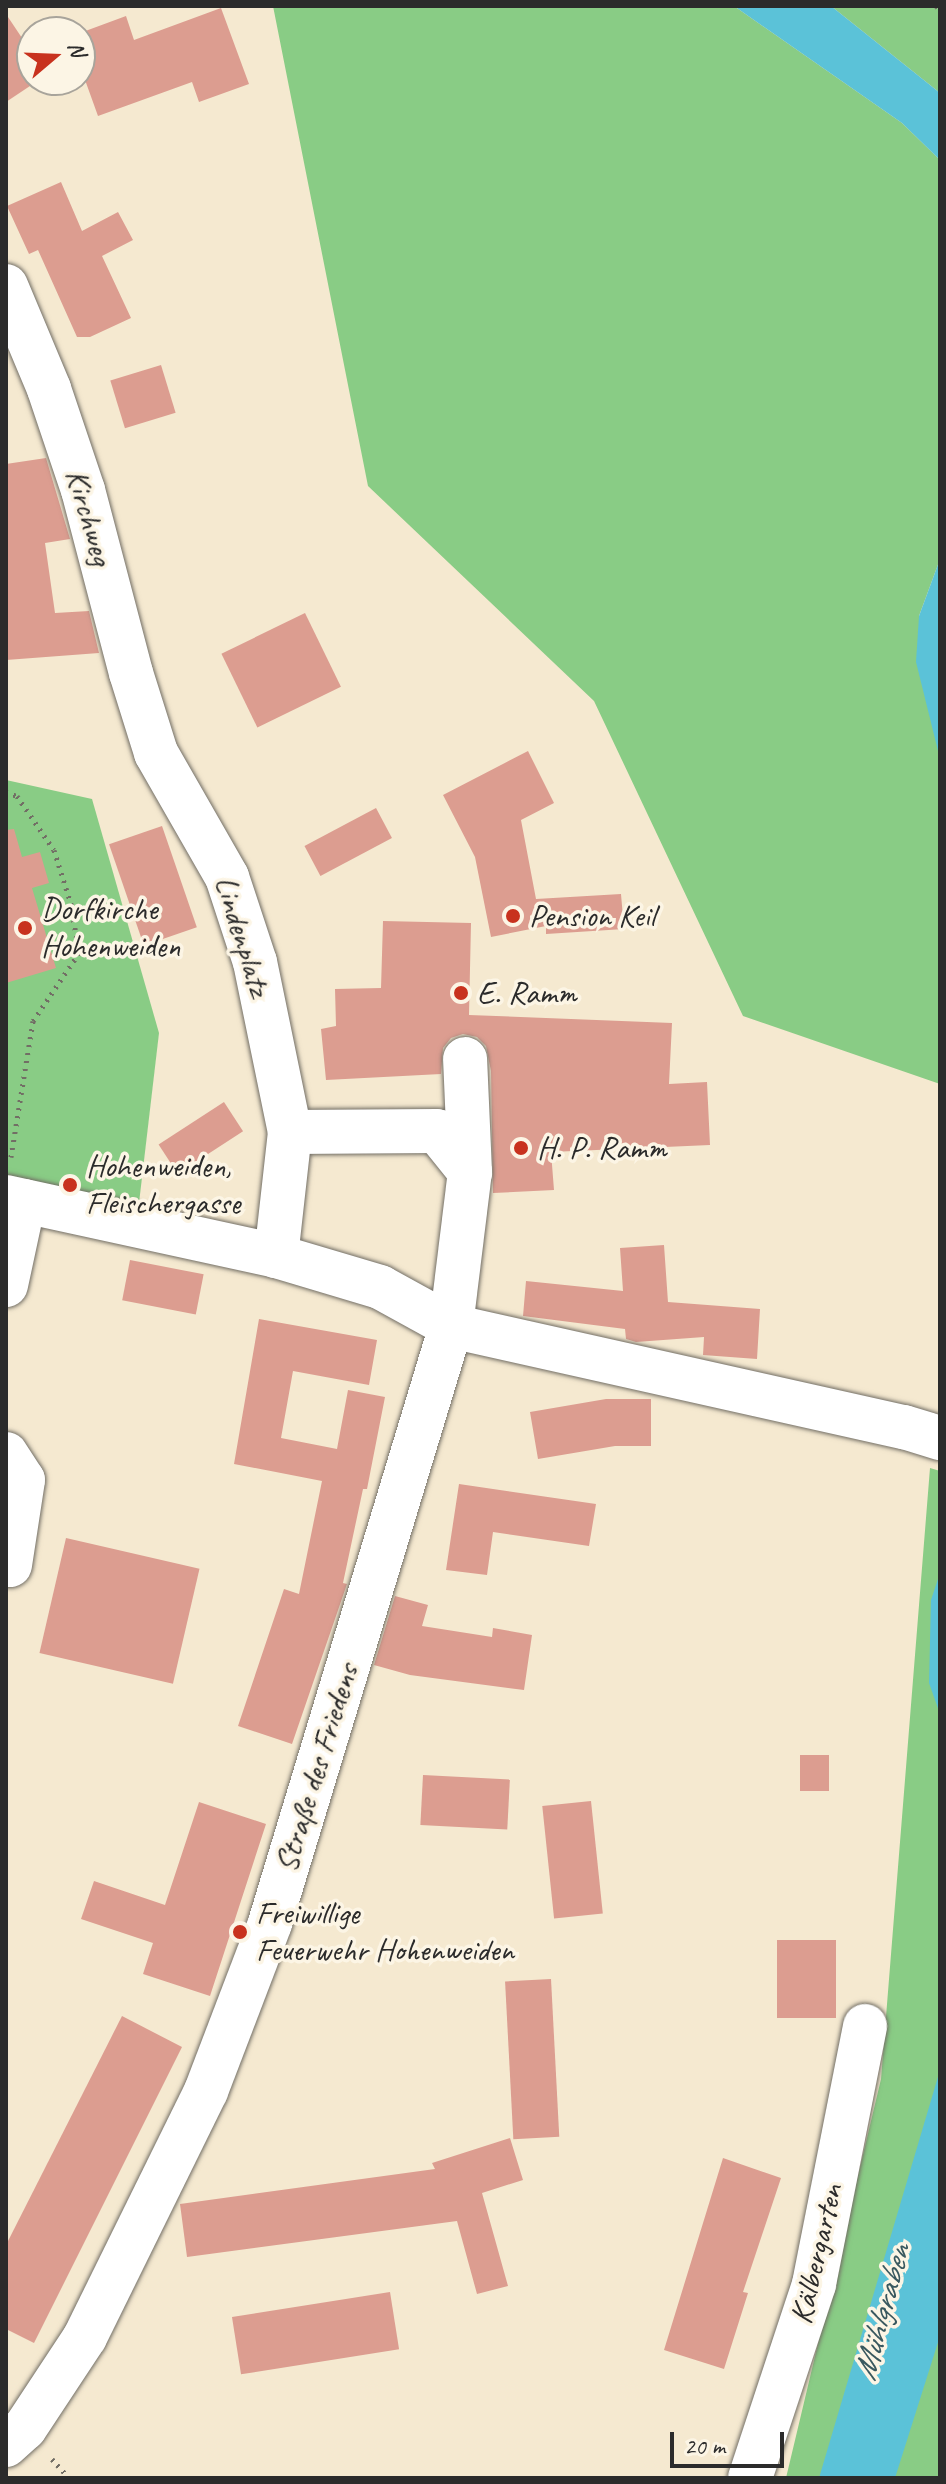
<!DOCTYPE html>
<meta charset="utf-8">
<style>
body{margin:0}
#map{position:relative;width:946px;height:2484px;overflow:hidden;background:#f5e9d0;font-family:Caveat,sans-serif}
div>[style]{position:absolute}
.green>*{inset:0;background:#89cc85}
.water>*{inset:0;background:#5bc2d8}
.building>*{inset:0;background:#dc9d90;transform-origin:0 0}
.path>*{height:5px;margin-top:-2.5px;transform-origin:0;background:repeating-linear-gradient(90deg,#726e65 0 2px,transparent 0 8px)}
.roads{filter:drop-shadow(0 0 2px #726e65) drop-shadow(0 0 2px #726e65)}
.minor>*{height:44px;margin:-22px;padding:0 22px;transform-origin:22px;border-radius:22px;background:#fff}
.dots>*{width:22px;height:22px;translate:-50% -50%;box-sizing:border-box;border:4px solid #fcf5e5;border-radius:50%}
span{translate:-50% -50%;white-space:nowrap;text-align:center;line-height:1.15;-webkit-text-stroke:7px #fcf5e5;paint-order:stroke}
.street-label{font-size:32px;color:#2b2b2b}
.poi-label{font-size:32px;color:#2b2b2b}
.left{translate:0 -50%;text-align:left}
.water-label{font-size:34px;color:#39585f;font-style:italic}
.frame{position:absolute;inset:0;border:8px solid #2b2b2b;pointer-events:none}
.north{position:absolute;left:16px;top:16px;width:80px;height:80px;box-sizing:border-box;background:#fcf5e5;border:2px solid #a8a49b;border-radius:50%;rotate:71deg;font-size:22px;font-weight:700;line-height:32px;text-align:center;color:#2b2b2b}
.north::after{content:'';display:block;margin:auto;width:28px;height:36px;background:#c8321e;clip-path:polygon(50% 0,100% 100%,50% 72%,0 100%)}
.scale{position:absolute;left:670px;top:2432px;width:114px;height:36px;box-sizing:border-box;border:4px solid #2b2b2b;border-top:0;padding-left:10px;font-size:24px;line-height:28px;white-space:nowrap;color:#2b2b2b;-webkit-text-stroke:6px #fcf5e5;paint-order:stroke}
</style>
<div id="map">
<div class="green">
<div style="clip-path:polygon(273px 6px,734px 6px,902px 123px,940px 160px,940px 559px,919px 616px,940px 759px,940px 1084px,743px 1016px,594px 701px,368px 486px)"></div>
<div style="clip-path:polygon(831px 6px,940px 6px,940px 93px)"></div>
<div style="clip-path:polygon(6px 780px,92px 799px,159px 1033px,139px 1203px,6px 1178px)"></div>
<div style="clip-path:polygon(930px 1468px,940px 1471px,940px 2478px,786px 2478px,881px 2079px)"></div>
</div>
<div class="water">
<div style="clip-path:polygon(734px 6px,831px 6px,940px 93px,940px 160px,902px 123px)"></div>
<div style="clip-path:polygon(940px 559px,940px 759px,916px 662px,919px 616px)"></div>
<div style="clip-path:polygon(940px 1573px,940px 1714px,929px 1683px,931px 1600px)"></div>
<div style="clip-path:polygon(940px 2070px,940px 2336px,895px 2478px,819px 2478px)"></div>
</div>
<div class="building">
<div style="clip-path:polygon(221px 8px,249px 84px,199px 102px,192px 82px,98px 116px,80px 66px,80px 33px,126px 16px,134px 40px)"></div>
<div style="clip-path:polygon(6px 14px,32px 53px,32px 80px,39px 80px,6px 102px)"></div>
<div style="clip-path:polygon(61px 182px,82px 231px,118px 212px,133px 240px,102px 256px,131px 318px,90px 337px,77px 337px,38px 250px,29px 254px,7px 206px)"></div>
<div style="left:161px;top:365px;width:50px;height:53px;rotate:73deg"></div>
<div style="clip-path:polygon(46px 458px,70px 539px,45px 543px,55px 613px,89px 611px,99px 653px,6px 660px,6px 464px)"></div>
<div style="left:305px;top:613px;width:82px;height:93px;rotate:64deg"></div>
<div style="clip-path:polygon(528px 751px,554px 803px,521px 820px,536px 899px,621px 894px,624px 929px,546px 934px,546px 926px,491px 937px,475px 857px,443px 795px)"></div>
<div style="left:376px;top:808px;width:34px;height:81px;rotate:62deg"></div>
<div style="left:162px;top:826px;width:107px;height:56px;rotate:71deg"></div>
<div style="clip-path:polygon(14px 829px,22px 857px,40px 852px,49px 883px,32px 888px,56px 968px,6px 983px,6px 830px)"></div>
<div style="clip-path:polygon(383px 921px,471px 923px,469px 1015px,672px 1023px,669px 1084px,707px 1082px,710px 1145px,551px 1152px,554px 1190px,493px 1193px,491px 1071px,486px 1046px,477px 1037px,463px 1034px,451px 1038px,443px 1048px,441px 1074px,326px 1080px,321px 1029px,336px 1026px,335px 989px,381px 988px)"></div>
<div style="left:224px;top:1102px;width:35px;height:78px;rotate:57deg"></div>
<div style="clip-path:polygon(664px 1245px,668px 1302px,760px 1309px,757px 1359px,703px 1355px,704px 1337px,636px 1342px,626px 1339px,625px 1329px,523px 1316px,526px 1281px,623px 1291px,620px 1248px)"></div>
<div style="left:130px;top:1260px;width:75px;height:41px;rotate:11deg"></div>
<div style="clip-path:polygon(259px 1319px,377px 1340px,369px 1385px,293px 1371px,281px 1438px,337px 1449px,348px 1390px,385px 1397px,367px 1489px,363px 1489px,343px 1583px,347px 1584px,292px 1744px,238px 1726px,284px 1589px,299px 1594px,322px 1481px,234px 1464px)"></div>
<div style="clip-path:polygon(606px 1399px,651px 1399px,651px 1446px,615px 1446px,538px 1459px,530px 1412px)"></div>
<div style="clip-path:polygon(459px 1484px,596px 1504px,589px 1546px,493px 1532px,487px 1575px,446px 1570px)"></div>
<div style="left:66px;top:1538px;width:137px;height:118px;rotate:13deg"></div>
<div style="clip-path:polygon(395px 1596px,428px 1605px,422px 1626px,492px 1637px,493px 1628px,532px 1635px,524px 1690px,410px 1675px,374px 1665px)"></div>
<div style="left:800px;top:1755px;width:29px;height:36px"></div>
<div style="left:423px;top:1775px;width:87px;height:50px;rotate:3deg"></div>
<div style="left:591px;top:1801px;width:113px;height:49px;rotate:84deg"></div>
<div style="clip-path:polygon(199px 1802px,266px 1824px,210px 1996px,143px 1974px,153px 1943px,81px 1919px,94px 1881px,165px 1905px)"></div>
<div style="left:777px;top:1940px;width:59px;height:78px"></div>
<div style="left:551px;top:1979px;width:158px;height:46px;rotate:87deg"></div>
<div style="clip-path:polygon(122px 2016px,182px 2047px,34px 2343px,6px 2329px,6px 2245px)"></div>
<div style="clip-path:polygon(510px 2138px,523px 2180px,482px 2193px,508px 2286px,477px 2294px,457px 2221px,187px 2257px,180px 2204px,435px 2169px,432px 2163px)"></div>
<div style="clip-path:polygon(723px 2158px,781px 2178px,743px 2292px,748px 2293px,724px 2369px,664px 2350px)"></div>
<div style="left:390px;top:2292px;width:58px;height:160px;rotate:81deg"></div>
</div>
<div class="path">
<div style="left:936px;top:6px;width:5px;rotate:37deg"></div>
<div style="left:6px;top:792px;width:12px;rotate:20deg"></div>
<div style="left:17px;top:796px;width:65px;rotate:55.6deg"></div>
<div style="left:54px;top:850px;width:57px;rotate:72.5deg"></div>
<div style="left:71px;top:904px;width:50px;rotate:80.7deg"></div>
<div style="left:79px;top:953px;width:82px;rotate:124.1deg"></div>
<div style="left:33px;top:1021px;width:138px;rotate:99.2deg"></div>
<div style="left:52px;top:2459px;width:25px;rotate:48deg"></div>
</div>
<div class="roads">
<div class="minor">
<div style="left:6px;top:286px;width:112px;rotate:67.3deg"></div>
<div style="left:49px;top:389px;width:107px;rotate:71.4deg"></div>
<div style="left:83px;top:490px;width:189px;rotate:75.3deg"></div>
<div style="left:131px;top:673px;width:84px;rotate:72.6deg"></div>
<div style="left:156px;top:753px;width:143px;rotate:60.2deg"></div>
<div style="left:227px;top:877px;width:89px;rotate:71.8deg"></div>
<div style="left:255px;top:962px;width:174px;rotate:78.4deg"></div>
<div style="left:290px;top:1132px;width:125px;rotate:96.4deg"></div>
<div style="left:290px;top:1132px;width:147px;rotate:-0.4deg"></div>
<div style="left:437px;top:1131px;width:53px;rotate:51.2deg"></div>
<div style="left:6px;top:1197px;width:276px;rotate:12.3deg"></div>
<div style="left:276px;top:1256px;width:109px;rotate:16.6deg"></div>
<div style="left:380px;top:1287px;width:81px;rotate:28.8deg"></div>
<div style="left:451px;top:1326px;width:464px;rotate:12.6deg"></div>
<div style="left:904px;top:1427px;width:38px;rotate:17deg"></div>
<div style="left:6px;top:1285px;width:86px;rotate:-77.9deg"></div>
<div style="left:6px;top:1454px;width:31px;rotate:57deg"></div>
<div style="left:23px;top:1480px;width:86px;rotate:98.7deg"></div>
<div style="left:6px;top:2445px;width:25px;rotate:-42deg"></div>
<div style="left:25px;top:2428px;width:109px;rotate:-56.6deg"></div>
<div style="left:85px;top:2337px;width:274px;rotate:-63.8deg"></div>
<div style="left:206px;top:2091px;width:180px;rotate:-69.1deg"></div>
<div style="left:270px;top:1923px;width:624px;rotate:-73.13deg"></div>
<div style="left:451px;top:1326px;width:155px;rotate:-83deg"></div>
<div style="left:470px;top:1172px;width:113px;rotate:-92.5deg"></div>
<div style="left:750px;top:2478px;width:204px;rotate:-71.7deg"></div>
<div style="left:814px;top:2284px;width:263px;rotate:-78.8deg"></div>
</div>
</div>
<div class="dots">
<div style="left:513px;top:916px;background:#c8321e"></div>
<div style="left:25px;top:928px;background:#c8321e"></div>
<div style="left:461px;top:993px;background:#c8321e"></div>
<div style="left:521px;top:1148px;background:#c8321e"></div>
<div style="left:70px;top:1185px;background:#c8321e"></div>
<div style="left:240px;top:1932px;background:#c8321e"></div>
</div>
<div class="street-label">
<span style="left:89px;top:517px;rotate:74deg">Kirchweg</span>
<span style="left:242px;top:936px;rotate:73deg">Lindenplatz</span>
<span style="left:317px;top:1768px;rotate:-73deg">Straße des Friedens</span>
<span style="left:817px;top:2254px;rotate:-77deg">Kälbergarten</span>
</div>
<div class="poi-label">
<span class="left" style="left:41px;top:928px">Dorfkirche<br>Hohenweiden</span>
<span class="left" style="left:529px;top:916px">Pension Keil</span>
<span class="left" style="left:477px;top:993px">E. Ramm</span>
<span class="left" style="left:537px;top:1148px">H. P. Ramm</span>
<span class="left" style="left:86px;top:1185px">Hohenweiden,<br>Fleischergasse</span>
<span class="left" style="left:256px;top:1932px">Freiwillige<br>Feuerwehr Hohenweiden</span>
</div>
<div class="water-label">
<span style="left:881px;top:2312px;rotate:-75deg">Mühlgraben</span>
</div>
<div class="frame"></div>
<div class="north">N</div>
<div class="scale">20 m</div>
</div>
